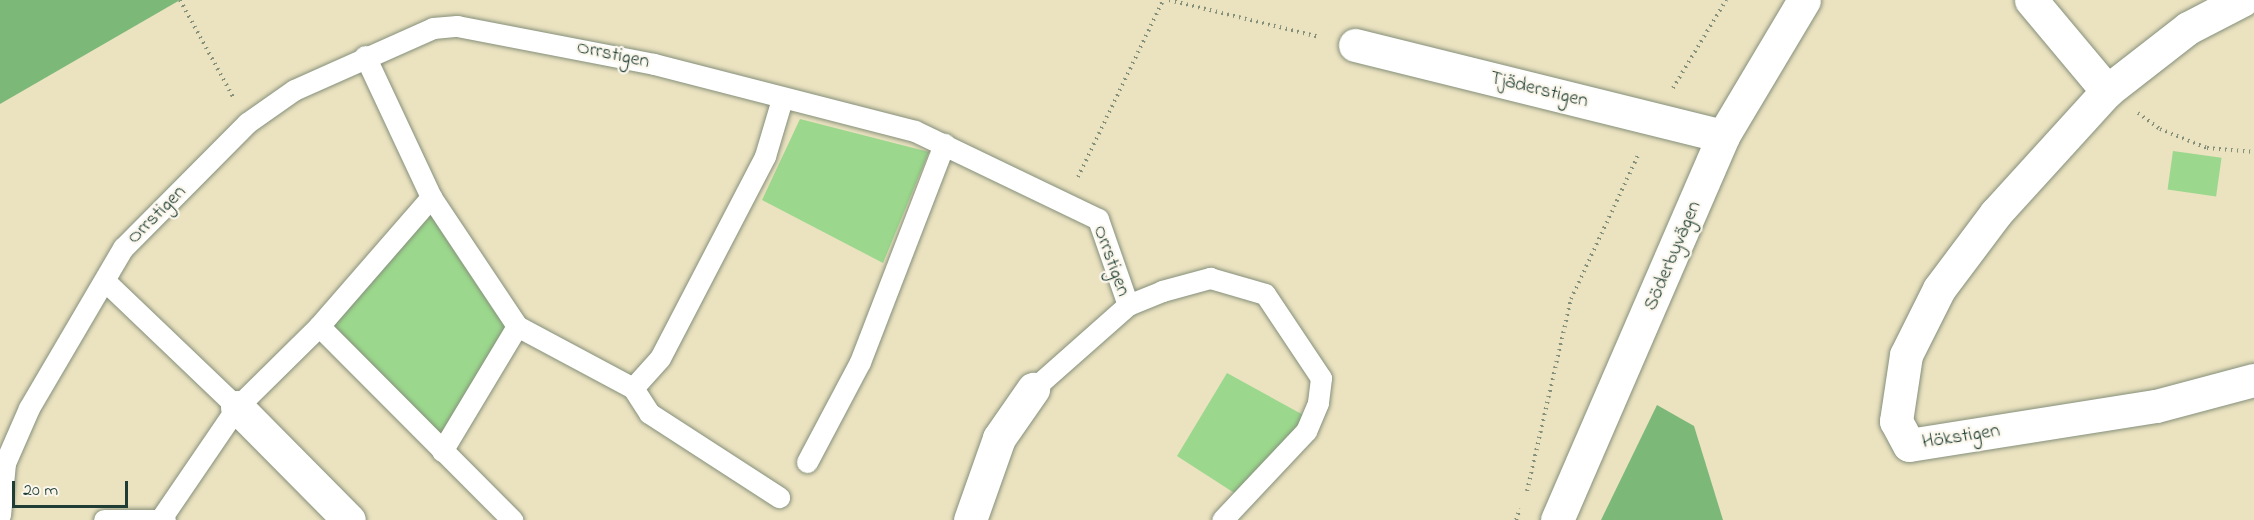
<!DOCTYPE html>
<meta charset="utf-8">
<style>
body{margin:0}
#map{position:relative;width:2254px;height:520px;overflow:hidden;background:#ebe2c0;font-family:"Indie Flower",sans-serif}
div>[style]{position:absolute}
.green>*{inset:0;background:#9bd88d;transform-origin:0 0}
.forest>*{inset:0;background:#7cb878}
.path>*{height:4px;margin-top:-2px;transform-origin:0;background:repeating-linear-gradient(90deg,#85907a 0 1.5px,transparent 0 6px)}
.roads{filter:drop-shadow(0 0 2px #85907a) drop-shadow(0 0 2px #85907a)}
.service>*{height:21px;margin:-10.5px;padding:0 10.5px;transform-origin:10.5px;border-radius:10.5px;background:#fff}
.minor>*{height:33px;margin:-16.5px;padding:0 16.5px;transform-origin:16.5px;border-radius:16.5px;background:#fff}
span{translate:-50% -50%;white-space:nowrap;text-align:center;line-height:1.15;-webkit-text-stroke:4.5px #fbf7ec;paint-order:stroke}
.street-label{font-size:20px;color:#1f3d34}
.scale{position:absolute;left:12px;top:481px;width:116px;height:27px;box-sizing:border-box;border:3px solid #1f3d34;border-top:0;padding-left:8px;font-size:18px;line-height:21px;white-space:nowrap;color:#1f3d34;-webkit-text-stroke:4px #fbf7ec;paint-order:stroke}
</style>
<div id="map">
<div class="green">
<div style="clip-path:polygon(800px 119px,929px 152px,883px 263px,762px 200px)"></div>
<div style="left:2173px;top:151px;width:49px;height:39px;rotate:8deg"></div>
<div style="clip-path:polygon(431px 197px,517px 326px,442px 451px,319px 326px)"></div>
<div style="clip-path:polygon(1227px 373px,1307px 417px,1239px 496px,1177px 456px)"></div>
</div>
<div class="forest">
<div style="clip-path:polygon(0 0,180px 0,0 104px)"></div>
<div style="clip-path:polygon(1657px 405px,1694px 426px,1723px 520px,1601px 520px)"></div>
</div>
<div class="path">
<div style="left:180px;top:0;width:111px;rotate:61.3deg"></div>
<div style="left:1169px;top:0;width:155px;rotate:13.8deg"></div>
<div style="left:1673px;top:88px;width:103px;rotate:-58.9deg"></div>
<div style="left:2138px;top:113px;width:27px;rotate:36deg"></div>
<div style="left:2160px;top:129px;width:51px;rotate:22deg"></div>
<div style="left:2207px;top:148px;width:47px;rotate:4.9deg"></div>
<div style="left:1078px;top:177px;width:196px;rotate:-64.3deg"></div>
<div style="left:1527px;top:491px;width:197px;rotate:-77.1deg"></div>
<div style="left:1571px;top:299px;width:161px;rotate:-65deg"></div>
<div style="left:1516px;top:520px;width:12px;rotate:-70deg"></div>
</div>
<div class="roads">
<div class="service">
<div style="left:365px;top:56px;width:156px;rotate:64.9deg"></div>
<div style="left:431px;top:197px;width:155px;rotate:56.3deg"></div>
<div style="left:517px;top:326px;width:132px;rotate:28.1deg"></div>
<div style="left:633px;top:388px;width:30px;rotate:57deg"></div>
<div style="left:649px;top:413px;width:155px;rotate:32.9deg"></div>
<div style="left:105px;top:281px;width:182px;rotate:43.7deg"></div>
<div style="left:319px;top:326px;width:274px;rotate:45.1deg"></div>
<div style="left:633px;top:388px;width:40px;rotate:-48deg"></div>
<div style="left:660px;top:358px;width:228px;rotate:-62.5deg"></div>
<div style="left:765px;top:156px;width:59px;rotate:-73.4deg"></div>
<div style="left:1033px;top:389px;width:127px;rotate:-41.5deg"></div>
<div style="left:1128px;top:305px;width:37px;rotate:-22deg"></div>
<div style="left:1162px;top:291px;width:50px;rotate:-15.2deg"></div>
<div style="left:1210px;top:278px;width:57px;rotate:16.2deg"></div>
<div style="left:1265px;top:294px;width:101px;rotate:56.3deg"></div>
<div style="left:1321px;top:378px;width:25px;rotate:97deg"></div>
<div style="left:1318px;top:403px;width:30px;rotate:113deg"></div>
<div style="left:1306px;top:431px;width:122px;rotate:133.3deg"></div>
<div style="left:442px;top:451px;width:146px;rotate:-59deg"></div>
<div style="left:807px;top:462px;width:113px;rotate:-62.1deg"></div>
<div style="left:860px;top:362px;width:234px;rotate:-68.9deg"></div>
<div style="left:0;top:515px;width:52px;rotate:-84.5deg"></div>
<div style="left:5px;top:463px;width:60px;rotate:-66.4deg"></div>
<div style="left:29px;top:408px;width:186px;rotate:-59.6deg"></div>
<div style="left:123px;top:248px;width:176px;rotate:-45.2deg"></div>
<div style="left:247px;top:123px;width:57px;rotate:-35.1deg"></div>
<div style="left:294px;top:90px;width:152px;rotate:-24deg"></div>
<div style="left:433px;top:28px;width:24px;rotate:-5deg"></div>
<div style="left:457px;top:26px;width:201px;rotate:10.9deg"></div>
<div style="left:654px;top:64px;width:269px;rotate:14.4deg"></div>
<div style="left:915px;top:131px;width:203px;rotate:25.7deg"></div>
<div style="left:1098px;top:219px;width:91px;rotate:70.8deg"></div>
<div style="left:162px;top:517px;width:133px;rotate:-55.7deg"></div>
<div style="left:237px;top:407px;width:115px;rotate:-44.6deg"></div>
<div style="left:319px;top:326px;width:171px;rotate:-49deg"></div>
<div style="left:104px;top:520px;width:61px"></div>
</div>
<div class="minor">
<div style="left:2031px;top:0;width:119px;rotate:50.1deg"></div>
<div style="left:2242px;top:0;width:61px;rotate:152.6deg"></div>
<div style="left:2188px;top:28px;width:103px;rotate:142.1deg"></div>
<div style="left:2107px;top:91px;width:165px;rotate:132.3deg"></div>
<div style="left:1996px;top:213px;width:95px;rotate:126.9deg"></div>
<div style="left:1939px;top:289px;width:74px;rotate:116.6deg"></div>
<div style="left:1906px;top:355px;width:67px;rotate:98.6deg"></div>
<div style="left:1896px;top:421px;width:27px;rotate:62deg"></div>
<div style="left:1909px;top:445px;width:250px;rotate:-9deg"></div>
<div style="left:2156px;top:406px;width:101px;rotate:-14.9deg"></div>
<div style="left:1355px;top:45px;width:379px;rotate:13.9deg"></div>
<div style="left:237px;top:407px;width:159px;rotate:45.3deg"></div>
<div style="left:970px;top:520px;width:87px;rotate:-70.5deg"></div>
<div style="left:999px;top:438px;width:60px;rotate:-55.2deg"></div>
<div style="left:1557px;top:520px;width:418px;rotate:-66.6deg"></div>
<div style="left:1723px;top:136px;width:158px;rotate:-59.2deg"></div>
</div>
</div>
<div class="street-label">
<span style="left:613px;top:55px;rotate:12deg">Orrstigen</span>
<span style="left:1539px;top:90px;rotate:14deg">Tjäderstigen</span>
<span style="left:157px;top:215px;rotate:-45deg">Orrstigen</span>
<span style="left:1673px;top:256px;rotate:-67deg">Söderbyvägen</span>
<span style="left:1111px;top:261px;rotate:70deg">Orrstigen</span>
<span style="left:1961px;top:437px;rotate:-9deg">Hökstigen</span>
</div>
<div class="scale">20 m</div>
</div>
